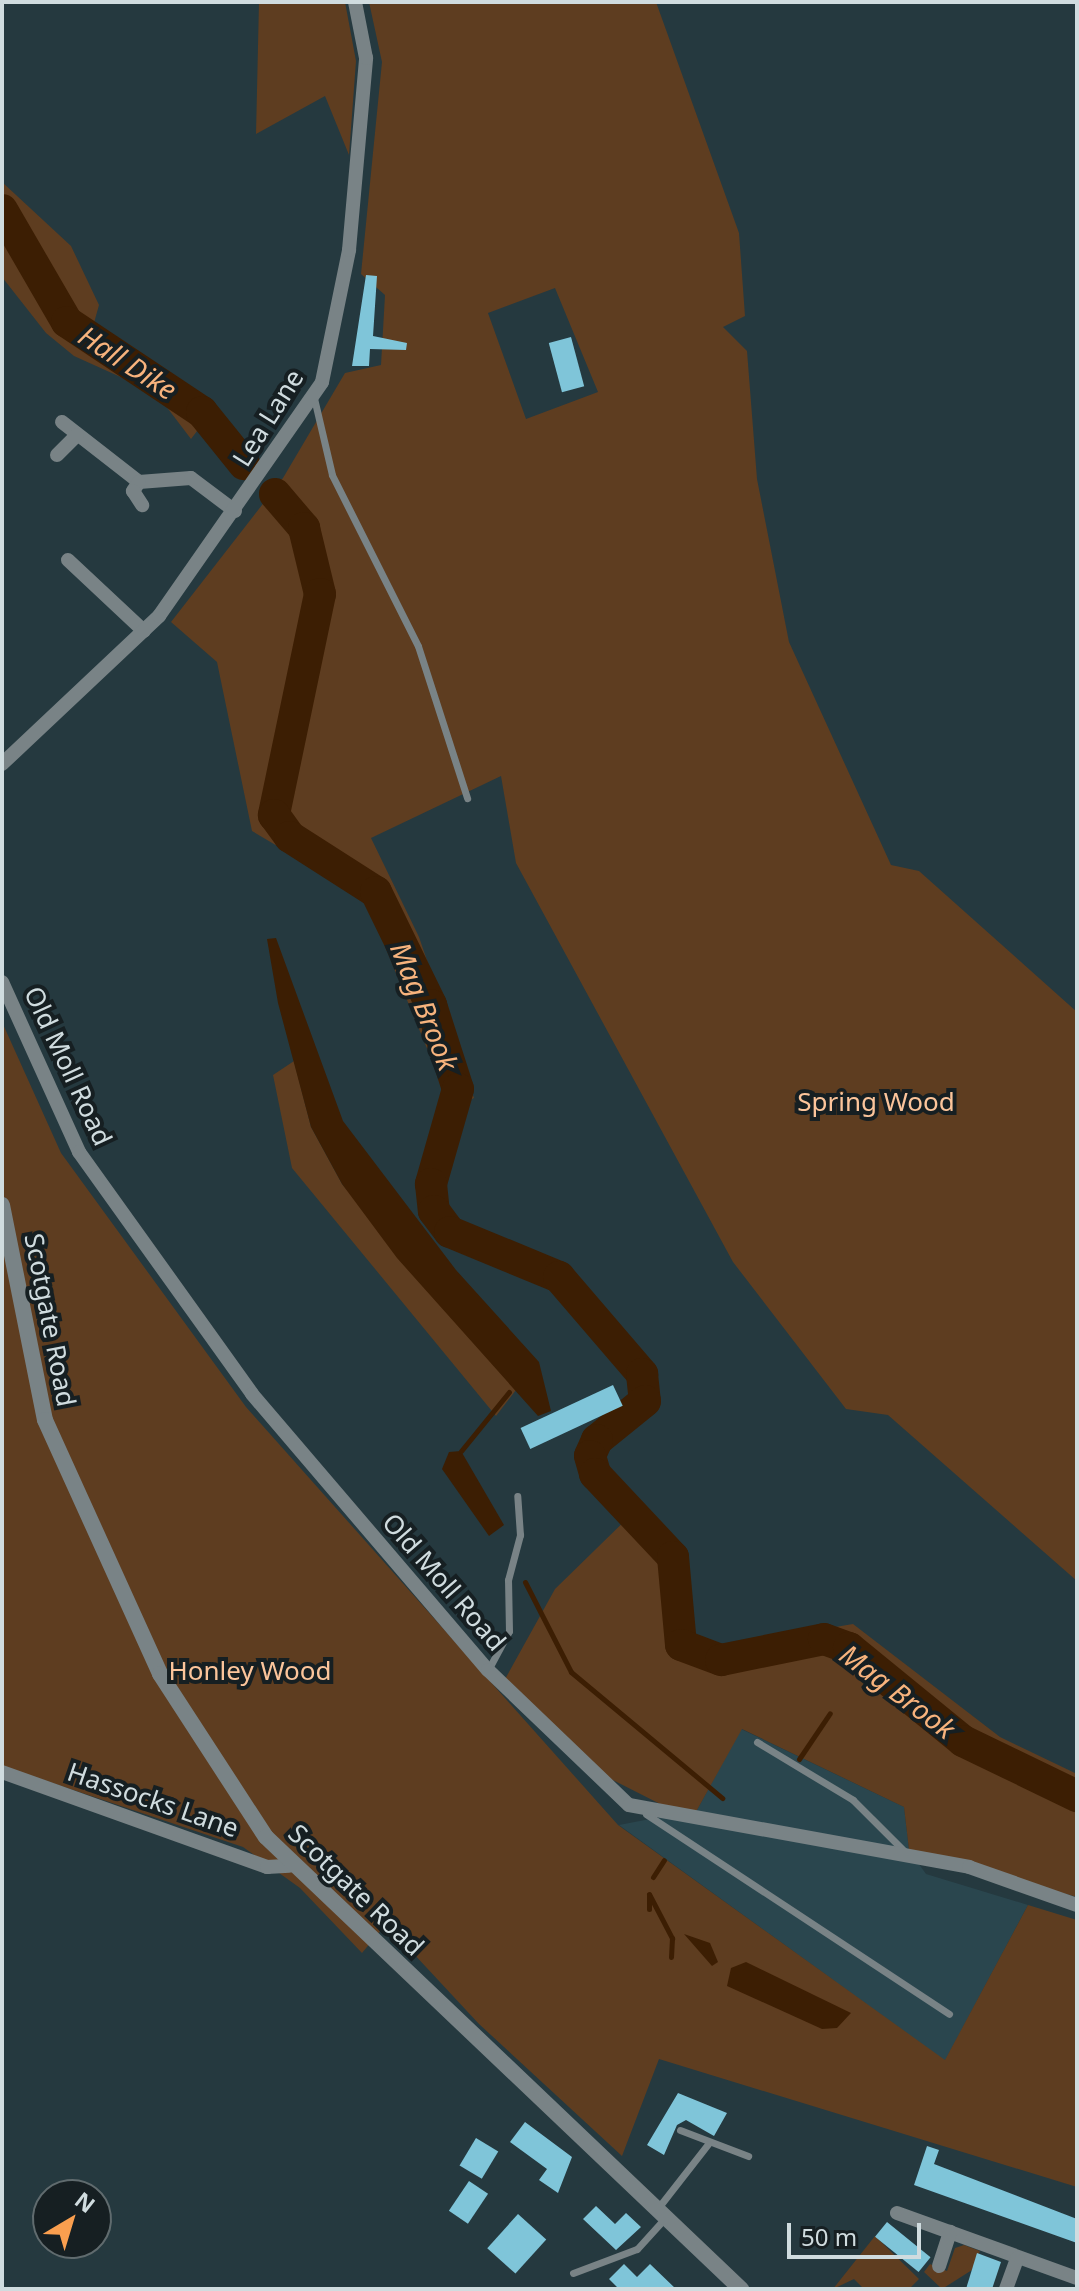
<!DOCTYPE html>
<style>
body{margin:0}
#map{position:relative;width:1079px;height:2291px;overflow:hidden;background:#25393f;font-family:"Noto Sans",sans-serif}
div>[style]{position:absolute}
.built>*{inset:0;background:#2a464e}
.green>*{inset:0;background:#5e3d20}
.water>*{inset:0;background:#3c1e03}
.stream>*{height:5px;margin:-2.5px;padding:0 2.5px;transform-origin:2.5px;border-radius:2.5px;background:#3c1e03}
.river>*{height:32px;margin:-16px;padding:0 16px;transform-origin:16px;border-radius:16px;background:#3c1e03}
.building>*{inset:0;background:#7fc5d9;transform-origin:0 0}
.service>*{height:7px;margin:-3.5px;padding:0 3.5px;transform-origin:3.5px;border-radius:3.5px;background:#798386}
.minor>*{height:14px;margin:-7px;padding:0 7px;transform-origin:7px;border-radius:7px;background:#798386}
.tertiary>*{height:16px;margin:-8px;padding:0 8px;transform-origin:8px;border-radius:8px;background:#798386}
span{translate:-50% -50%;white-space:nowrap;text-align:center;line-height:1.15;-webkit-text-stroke:8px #161f22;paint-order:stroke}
.street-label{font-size:26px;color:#d0dcdf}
.park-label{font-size:26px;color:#fcc59b}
.water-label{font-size:28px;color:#f7b37d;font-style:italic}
.frame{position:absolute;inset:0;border:4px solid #d0dcdf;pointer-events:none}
.north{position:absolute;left:32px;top:2179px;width:80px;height:80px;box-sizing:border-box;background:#161f22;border:2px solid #606b6e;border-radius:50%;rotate:38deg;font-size:22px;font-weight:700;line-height:32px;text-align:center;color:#d0dcdf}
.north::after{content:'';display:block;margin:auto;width:28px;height:36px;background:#fa9f4f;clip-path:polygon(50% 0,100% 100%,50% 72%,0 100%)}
.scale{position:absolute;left:787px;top:2223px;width:134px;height:36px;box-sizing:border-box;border:4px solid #d0dcdf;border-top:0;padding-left:10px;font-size:24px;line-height:28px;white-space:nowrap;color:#d0dcdf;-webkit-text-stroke:6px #161f22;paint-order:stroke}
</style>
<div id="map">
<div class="built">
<div style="clip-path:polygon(741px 1729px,904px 1807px,909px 1850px,926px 1874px,1028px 1905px,945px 2061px,619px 1825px,697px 1810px)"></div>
</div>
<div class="green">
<div style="clip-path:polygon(259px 2px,345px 2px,356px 61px,349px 155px,325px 96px,256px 134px)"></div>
<div style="clip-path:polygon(evenodd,369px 2px,656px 2px,739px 233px,745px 316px,723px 327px,747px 351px,757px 479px,789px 642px,891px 865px,919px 871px,1077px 1012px,1077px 1581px,888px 1415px,846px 1409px,733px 1262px,516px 863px,501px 776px,371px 838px,419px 937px,474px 1098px,452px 1109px,365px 898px,252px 831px,217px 662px,171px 622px,283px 478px,345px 373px,381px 365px,385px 295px,361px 274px,382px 62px,369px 2px,555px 288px,598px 392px,526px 419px,488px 313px,555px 288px)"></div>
<div style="clip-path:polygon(2px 182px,71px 246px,99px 305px,92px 330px,168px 372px,213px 410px,191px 439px,156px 393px,74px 356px,46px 333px,2px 277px)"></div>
<div style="clip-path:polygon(2px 1022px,61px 1153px,246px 1407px,618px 1825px,945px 2060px,1028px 1905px,1077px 1920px,1077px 2187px,659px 2059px,622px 2156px,479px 2024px,386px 1924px,362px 1953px,300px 1888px,243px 1847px,2px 1766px)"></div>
<div style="clip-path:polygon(294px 1061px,311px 1127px,342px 1184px,516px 1390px,496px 1416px,292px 1168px,273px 1075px)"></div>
<div style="clip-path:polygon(639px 1507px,678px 1550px,690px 1642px,700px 1650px,853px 1624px,1000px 1737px,1077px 1774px,1077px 1897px,909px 1850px,904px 1807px,742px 1729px,697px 1810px,674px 1811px,595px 1771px,504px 1681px,555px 1589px)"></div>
<div style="clip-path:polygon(875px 2236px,919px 2279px,909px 2289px,864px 2289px,854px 2279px,833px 2289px)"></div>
<div style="clip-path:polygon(964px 2245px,980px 2251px,972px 2270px,942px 2289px,924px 2272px,930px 2264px,947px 2271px,955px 2248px)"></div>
</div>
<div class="water">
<div style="clip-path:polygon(276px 938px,343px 1121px,456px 1270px,539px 1362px,551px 1411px,538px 1416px,397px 1258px,342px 1184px,311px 1127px,278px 1003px,267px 939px)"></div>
<div style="clip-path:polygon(461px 1451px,504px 1525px,489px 1536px,442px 1469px,449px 1452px)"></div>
<div style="clip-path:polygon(684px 1934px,710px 1943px,718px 1962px,712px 1966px)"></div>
<div style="clip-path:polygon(746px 1962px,851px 2013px,837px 2028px,822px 2029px,727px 1986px,731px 1968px)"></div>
</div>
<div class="stream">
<div style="left:461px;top:1451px;width:76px;rotate:-50.9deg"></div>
<div style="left:525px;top:1582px;width:101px;rotate:62.9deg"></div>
<div style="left:571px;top:1672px;width:197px;rotate:39.8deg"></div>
<div style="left:799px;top:1759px;width:55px;rotate:-56deg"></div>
<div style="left:653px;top:1877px;width:20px;rotate:-57deg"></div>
<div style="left:649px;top:1894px;width:50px;rotate:62.4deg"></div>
<div style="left:672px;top:1938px;width:19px;rotate:93deg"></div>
<div style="left:649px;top:1909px;width:14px;rotate:-90deg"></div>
</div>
<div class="river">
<div style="left:2px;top:210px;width:129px;rotate:59.9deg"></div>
<div style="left:67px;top:322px;width:162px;rotate:33.7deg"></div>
<div style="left:202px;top:412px;width:67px;rotate:51.1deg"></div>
<div style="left:275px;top:494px;width:45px;rotate:49.5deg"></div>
<div style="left:304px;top:528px;width:68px;rotate:76.4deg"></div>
<div style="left:320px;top:594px;width:226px;rotate:101.8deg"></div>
<div style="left:274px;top:815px;width:27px;rotate:54deg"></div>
<div style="left:290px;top:837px;width:102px;rotate:32.6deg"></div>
<div style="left:376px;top:892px;width:126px;rotate:64deg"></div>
<div style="left:431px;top:1005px;width:88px;rotate:72.2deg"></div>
<div style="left:458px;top:1089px;width:99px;rotate:105.9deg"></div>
<div style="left:431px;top:1184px;width:27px;rotate:84deg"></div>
<div style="left:434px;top:1211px;width:26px;rotate:53deg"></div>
<div style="left:450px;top:1232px;width:118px;rotate:22.4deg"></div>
<div style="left:559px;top:1277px;width:128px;rotate:49.4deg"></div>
<div style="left:642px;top:1374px;width:27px;rotate:84deg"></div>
<div style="left:645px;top:1401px;width:62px;rotate:140.9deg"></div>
<div style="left:597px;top:1440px;width:17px;rotate:114deg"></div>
<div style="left:590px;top:1456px;width:19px;rotate:74deg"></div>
<div style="left:595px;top:1474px;width:114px;rotate:46.8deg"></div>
<div style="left:673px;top:1557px;width:88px;rotate:84.8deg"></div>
<div style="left:681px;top:1645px;width:43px;rotate:20.6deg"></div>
<div style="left:721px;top:1660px;width:105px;rotate:-11.5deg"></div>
<div style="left:824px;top:1639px;width:27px;rotate:20deg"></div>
<div style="left:849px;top:1648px;width:147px;rotate:39.2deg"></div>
<div style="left:963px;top:1741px;width:127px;rotate:25.8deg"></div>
</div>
<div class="building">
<div style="clip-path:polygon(366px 275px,377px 276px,373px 336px,407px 343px,406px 350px,370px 349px,369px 366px,352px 366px)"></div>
<div style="left:571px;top:337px;width:51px;height:23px;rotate:75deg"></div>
<div style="left:613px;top:1385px;width:23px;height:102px;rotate:65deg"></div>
<div style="clip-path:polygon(678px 2093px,727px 2113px,714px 2136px,686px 2120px,677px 2125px,664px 2155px,647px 2145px)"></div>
<div style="clip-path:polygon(525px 2122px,572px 2157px,558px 2193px,539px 2180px,547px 2169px,510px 2142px)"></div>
<div style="left:476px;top:2138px;width:26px;height:32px;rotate:31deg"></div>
<div style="clip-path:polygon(927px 2146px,939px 2150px,934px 2164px,1077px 2219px,1077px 2243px,914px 2185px)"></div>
<div style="left:469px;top:2181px;width:23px;height:36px;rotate:34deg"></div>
<div style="clip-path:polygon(596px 2206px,615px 2224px,626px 2213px,641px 2227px,616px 2250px,583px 2219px)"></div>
<div style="left:518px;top:2214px;width:38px;height:46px;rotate:42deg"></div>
<div style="left:887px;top:2222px;width:56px;height:19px;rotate:39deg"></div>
<div style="clip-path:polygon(977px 2253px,1001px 2262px,992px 2289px,966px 2289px)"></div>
<div style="clip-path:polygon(624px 2264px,637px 2277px,650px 2264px,676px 2289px,619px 2289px,609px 2279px)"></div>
</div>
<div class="service">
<div style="left:314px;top:398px;width:79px;rotate:76.8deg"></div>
<div style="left:332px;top:475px;width:191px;rotate:63.3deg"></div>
<div style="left:418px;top:646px;width:160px;rotate:72.1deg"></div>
<div style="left:488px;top:1670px;width:44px;rotate:-61.7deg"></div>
<div style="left:509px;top:1631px;width:51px;rotate:-91.1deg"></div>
<div style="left:508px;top:1580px;width:47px;rotate:-75.1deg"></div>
<div style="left:520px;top:1535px;width:39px;rotate:-94deg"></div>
<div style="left:757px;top:1742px;width:112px;rotate:31.1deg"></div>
<div style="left:853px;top:1800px;width:74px;rotate:45deg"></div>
<div style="left:646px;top:1814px;width:363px;rotate:33.4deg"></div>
<div style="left:680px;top:2130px;width:73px;rotate:20.9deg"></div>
<div style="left:658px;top:2208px;width:81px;rotate:-52deg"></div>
<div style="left:573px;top:2273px;width:68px;rotate:-20.6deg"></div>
<div style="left:637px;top:2249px;width:42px;rotate:-47.9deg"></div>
</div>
<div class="minor">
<div style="left:62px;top:422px;width:98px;rotate:37.9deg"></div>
<div style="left:139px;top:482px;width:52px;rotate:-4.4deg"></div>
<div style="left:191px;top:478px;width:55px;rotate:36.9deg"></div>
<div style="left:57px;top:455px;width:28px;rotate:-45deg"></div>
<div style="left:139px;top:482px;width:11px;rotate:124deg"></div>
<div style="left:133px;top:491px;width:17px;rotate:57deg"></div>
<div style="left:68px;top:560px;width:104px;rotate:43.1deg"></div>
<div style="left:2px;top:764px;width:216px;rotate:-43.3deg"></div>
<div style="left:159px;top:616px;width:285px;rotate:-55.1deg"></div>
<div style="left:322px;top:382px;width:135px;rotate:-78.4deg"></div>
<div style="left:349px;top:250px;width:193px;rotate:-84.9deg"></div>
<div style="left:366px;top:58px;width:57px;rotate:-101.1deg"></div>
<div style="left:2px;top:982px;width:187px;rotate:65.6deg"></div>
<div style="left:79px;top:1152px;width:297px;rotate:54.4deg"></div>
<div style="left:252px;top:1394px;width:363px;rotate:49.5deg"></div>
<div style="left:488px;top:1670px;width:195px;rotate:43.8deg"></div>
<div style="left:629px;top:1805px;width:346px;rotate:10.3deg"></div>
<div style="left:969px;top:1867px;width:114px;rotate:19.4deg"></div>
<div style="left:2px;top:1772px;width:282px;rotate:19.7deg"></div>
<div style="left:267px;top:1867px;width:22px;rotate:-3deg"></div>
<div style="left:897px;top:2213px;width:191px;rotate:19.9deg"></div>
<div style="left:939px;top:2266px;width:36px;rotate:-72deg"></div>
<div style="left:1006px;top:2289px;width:33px;rotate:-70deg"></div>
</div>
<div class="tertiary">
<div style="left:2px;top:1205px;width:219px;rotate:78.7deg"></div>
<div style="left:45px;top:1420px;width:279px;rotate:65.6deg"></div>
<div style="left:160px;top:1674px;width:194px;rotate:57deg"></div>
<div style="left:266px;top:1837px;width:656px;rotate:43.58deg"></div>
</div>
<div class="street-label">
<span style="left:268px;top:418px;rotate:-58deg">Lea Lane</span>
<span style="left:68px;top:1066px;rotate:65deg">Old Moll Road</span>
<span style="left:50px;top:1320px;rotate:79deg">Scotgate Road</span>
<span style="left:444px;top:1582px;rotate:49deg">Old Moll Road</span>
<span style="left:153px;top:1800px;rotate:19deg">Hassocks Lane</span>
<span style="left:356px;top:1890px;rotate:44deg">Scotgate Road</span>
</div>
<div class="park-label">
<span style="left:876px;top:1102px">Spring Wood</span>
<span style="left:250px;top:1671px">Honley Wood</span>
</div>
<div class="water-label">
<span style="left:128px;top:362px;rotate:33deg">Hall Dike</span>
<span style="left:425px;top:1006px;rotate:68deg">Mag Brook</span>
<span style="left:898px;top:1691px;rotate:37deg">Mag Brook</span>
</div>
<div class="frame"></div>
<div class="north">N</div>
<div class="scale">50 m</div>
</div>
